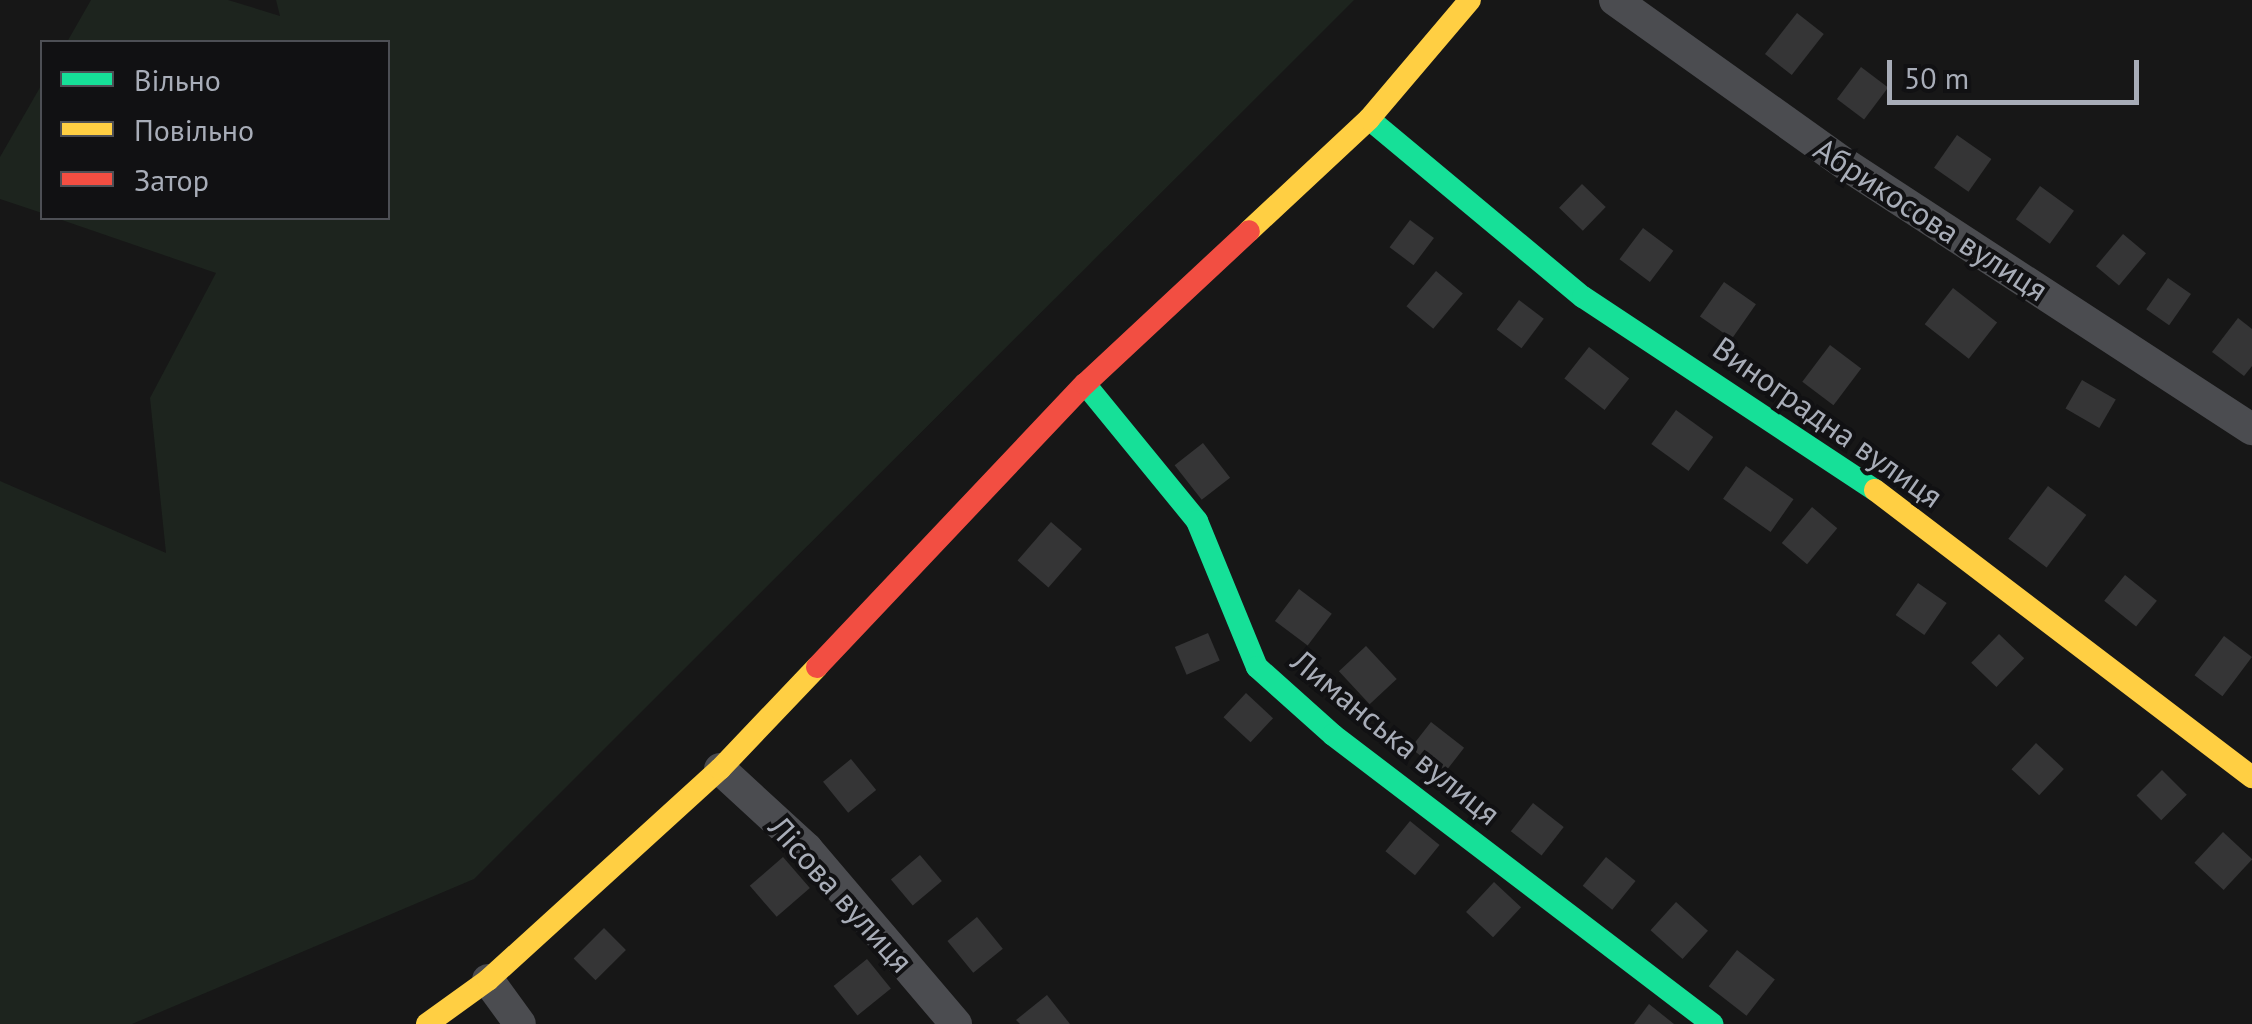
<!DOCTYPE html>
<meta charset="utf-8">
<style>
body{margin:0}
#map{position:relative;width:2252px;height:1024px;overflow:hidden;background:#171717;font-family:"PT Sans",sans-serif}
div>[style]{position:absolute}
.green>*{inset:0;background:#1d241e}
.building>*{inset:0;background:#353536;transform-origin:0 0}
.street>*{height:32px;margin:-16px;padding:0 16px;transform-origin:16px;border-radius:16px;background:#4b4c50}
.fast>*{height:22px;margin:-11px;padding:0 11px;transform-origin:11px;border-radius:11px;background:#16e098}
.slow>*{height:22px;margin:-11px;padding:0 11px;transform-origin:11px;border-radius:11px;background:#ffcf43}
.jam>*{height:22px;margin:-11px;padding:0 11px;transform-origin:11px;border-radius:11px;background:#f24e42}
span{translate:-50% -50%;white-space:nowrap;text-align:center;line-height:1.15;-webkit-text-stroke:8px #111113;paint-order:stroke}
.street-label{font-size:32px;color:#a8adb8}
.legend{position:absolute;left:40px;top:40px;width:350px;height:180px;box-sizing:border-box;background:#111113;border:2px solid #4d4f55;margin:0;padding:12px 18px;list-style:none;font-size:30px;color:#a8adb8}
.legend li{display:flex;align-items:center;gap:20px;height:50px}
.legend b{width:50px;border:2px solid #4d4f55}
.scale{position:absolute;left:1887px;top:60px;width:252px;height:45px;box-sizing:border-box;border:5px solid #a8adb8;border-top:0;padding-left:12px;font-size:30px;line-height:35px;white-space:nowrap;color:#a8adb8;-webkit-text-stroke:8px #111113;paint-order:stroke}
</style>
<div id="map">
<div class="green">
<div style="clip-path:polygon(91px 0,228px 0,280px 16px,276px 0,1354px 0,474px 879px,132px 1024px,0 1024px,0 481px,166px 553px,150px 398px,216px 273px,56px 218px,388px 218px,388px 42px,67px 42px)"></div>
<div style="clip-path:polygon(42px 84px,42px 213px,0 199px,0 157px)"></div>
</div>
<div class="building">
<div style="left:1797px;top:13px;width:34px;height:52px;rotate:38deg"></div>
<div style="left:1861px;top:67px;width:34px;height:40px;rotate:37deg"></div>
<div style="left:1957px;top:135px;width:42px;height:40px;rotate:35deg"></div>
<div style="left:1582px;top:184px;width:33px;height:33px;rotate:44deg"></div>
<div style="left:2040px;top:186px;width:42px;height:41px;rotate:36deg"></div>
<div style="left:1410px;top:220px;width:30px;height:34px;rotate:37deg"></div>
<div style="left:1643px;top:228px;width:38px;height:39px;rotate:37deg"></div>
<div style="left:2123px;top:234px;width:30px;height:42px;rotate:40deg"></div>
<div style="left:1436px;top:271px;width:35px;height:46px;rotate:40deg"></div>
<div style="left:2168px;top:278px;width:28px;height:38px;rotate:35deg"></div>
<div style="left:1724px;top:282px;width:39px;height:42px;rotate:35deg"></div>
<div style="left:1953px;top:288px;width:56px;height:46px;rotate:38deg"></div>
<div style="left:1519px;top:300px;width:31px;height:37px;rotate:37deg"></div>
<div style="clip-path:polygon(2238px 318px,2252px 329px,2252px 366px,2244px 376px,2212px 352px)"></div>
<div style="left:1830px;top:345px;width:39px;height:46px;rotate:37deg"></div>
<div style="left:1589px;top:347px;width:51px;height:40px;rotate:38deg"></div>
<div style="left:2082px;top:380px;width:39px;height:33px;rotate:30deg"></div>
<div style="left:1676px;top:410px;width:46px;height:42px;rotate:36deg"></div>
<div style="left:1203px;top:443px;width:44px;height:36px;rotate:52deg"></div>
<div style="left:1746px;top:466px;width:58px;height:40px;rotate:35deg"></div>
<div style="left:2048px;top:486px;width:48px;height:66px;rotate:37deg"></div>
<div style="left:1812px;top:507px;width:33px;height:47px;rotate:40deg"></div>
<div style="left:1051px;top:522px;width:41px;height:51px;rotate:41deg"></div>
<div style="left:2125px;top:575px;width:41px;height:33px;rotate:39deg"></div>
<div style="left:1918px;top:583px;width:35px;height:39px;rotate:35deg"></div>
<div style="left:1299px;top:589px;width:41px;height:40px;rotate:37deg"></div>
<div style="left:1208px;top:633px;width:30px;height:36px;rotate:67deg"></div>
<div style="left:1999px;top:634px;width:35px;height:40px;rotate:44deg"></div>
<div style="left:2224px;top:636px;width:35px;height:49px;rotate:37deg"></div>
<div style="left:1366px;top:646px;width:45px;height:37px;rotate:47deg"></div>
<div style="left:1246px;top:693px;width:37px;height:33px;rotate:43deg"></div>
<div style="left:1431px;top:722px;width:42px;height:33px;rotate:38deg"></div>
<div style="left:2036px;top:743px;width:38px;height:36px;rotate:43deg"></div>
<div style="left:851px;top:759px;width:40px;height:36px;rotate:51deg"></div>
<div style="left:2162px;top:770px;width:35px;height:36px;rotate:45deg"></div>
<div style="left:1533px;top:803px;width:39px;height:36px;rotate:38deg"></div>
<div style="left:1410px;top:821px;width:38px;height:39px;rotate:39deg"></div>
<div style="left:2223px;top:832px;width:40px;height:42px;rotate:43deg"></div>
<div style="left:920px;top:855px;width:34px;height:38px;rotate:50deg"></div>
<div style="left:783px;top:857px;width:41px;height:44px;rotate:49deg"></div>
<div style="left:1606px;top:857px;width:38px;height:37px;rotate:39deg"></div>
<div style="left:1494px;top:882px;width:37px;height:41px;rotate:43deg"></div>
<div style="left:1676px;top:902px;width:43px;height:38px;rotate:42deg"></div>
<div style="left:977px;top:917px;width:41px;height:38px;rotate:51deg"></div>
<div style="left:604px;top:928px;width:31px;height:43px;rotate:45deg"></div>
<div style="left:1737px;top:950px;width:48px;height:46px;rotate:38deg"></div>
<div style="left:867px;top:959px;width:38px;height:43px;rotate:51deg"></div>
<div style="clip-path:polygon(1047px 995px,1070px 1024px,1020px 1024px,1016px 1020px)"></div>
<div style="clip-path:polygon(1649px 1004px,1674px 1024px,1634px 1024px)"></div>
</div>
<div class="street">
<div style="left:1615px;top:0;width:286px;rotate:35.5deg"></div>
<div style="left:1848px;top:166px;width:482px;rotate:33.1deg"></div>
<div style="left:720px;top:769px;width:118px;rotate:42.6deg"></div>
<div style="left:807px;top:849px;width:230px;rotate:49.6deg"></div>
<div style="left:488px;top:980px;width:54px;rotate:54deg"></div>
</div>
<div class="fast">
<div style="left:1369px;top:119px;width:278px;rotate:39.8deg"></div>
<div style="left:1583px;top:297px;width:350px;rotate:33.5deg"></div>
<div style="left:1085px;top:384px;width:177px;rotate:50.7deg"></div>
<div style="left:1197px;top:521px;width:158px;rotate:67.7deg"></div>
<div style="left:1257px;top:667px;width:102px;rotate:41.8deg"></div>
<div style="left:1333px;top:735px;width:477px;rotate:37.3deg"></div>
</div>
<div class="slow">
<div style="left:1249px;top:231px;width:164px;rotate:-43deg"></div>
<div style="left:1369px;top:119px;width:156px;rotate:-49.7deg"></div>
<div style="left:1875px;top:490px;width:474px;rotate:37.3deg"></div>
<div style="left:427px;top:1024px;width:75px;rotate:-35.8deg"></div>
<div style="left:488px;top:980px;width:314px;rotate:-42.3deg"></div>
<div style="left:720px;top:769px;width:141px;rotate:-46.4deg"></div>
</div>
<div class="jam">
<div style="left:817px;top:667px;width:390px;rotate:-46.6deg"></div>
<div style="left:1085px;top:384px;width:224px;rotate:-43deg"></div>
</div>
<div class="street-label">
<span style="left:1931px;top:219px;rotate:33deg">Абрикосова вулиця</span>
<span style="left:1828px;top:422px;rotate:35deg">Виноградна вулиця</span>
<span style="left:1396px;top:737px;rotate:39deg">Лиманська вулиця</span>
<span style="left:841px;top:894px;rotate:48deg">Лісова вулиця</span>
</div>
<ul class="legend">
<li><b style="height:12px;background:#16e098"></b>Вільно</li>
<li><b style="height:12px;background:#ffcf43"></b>Повільно</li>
<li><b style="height:12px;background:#f24e42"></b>Затор</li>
</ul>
<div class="scale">50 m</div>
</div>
